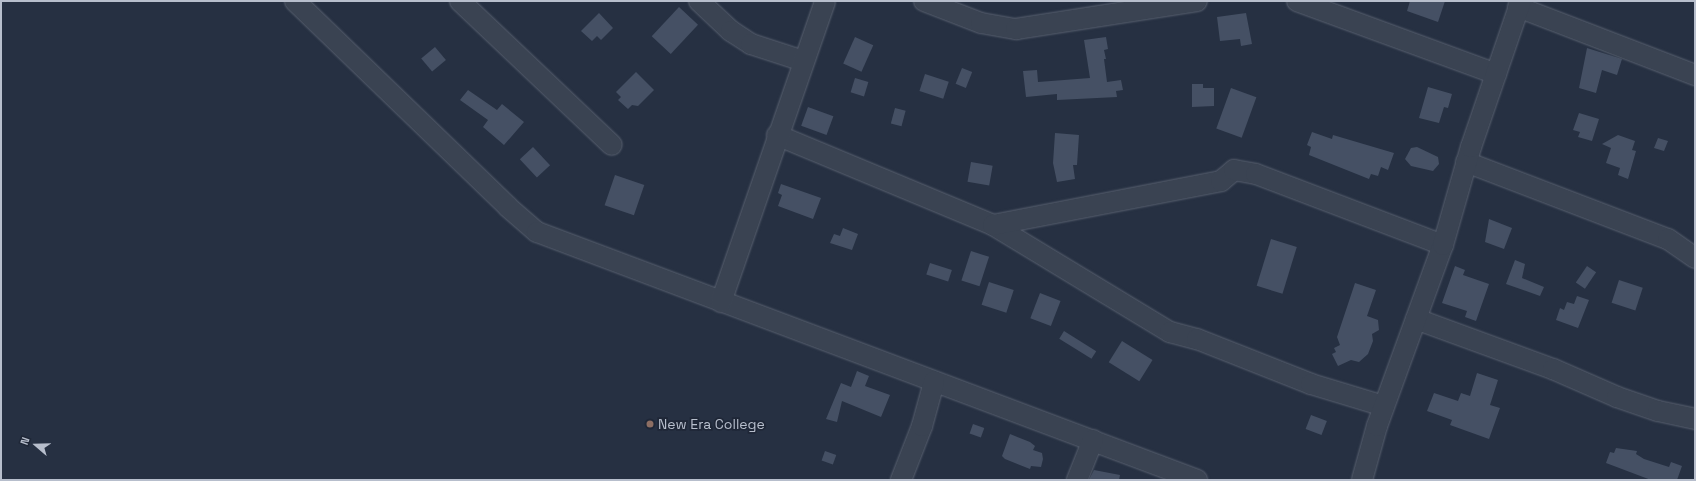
<!DOCTYPE html>
<style>
body{margin:0}
#map{position:relative;width:1696px;height:481px;overflow:hidden;background:#263042;font-family:"Space Grotesk",sans-serif}
div>[style]{position:absolute}
.building>*{inset:0;background:#455064;transform-origin:0 0}
.roads{filter:drop-shadow(0 0 1px #58606f) drop-shadow(0 0 1px #58606f)}
.minor>*{height:20px;margin:-10px;padding:0 10px;transform-origin:10px;border-radius:10px;background:#3a4352}
.dots>*{width:11px;height:11px;translate:-50% -50%;box-sizing:border-box;border:2px solid #1f2737;border-radius:50%}
span{translate:-50% -50%;white-space:nowrap;text-align:center;line-height:1.15;-webkit-text-stroke:3.5px #1f2737;paint-order:stroke}
.poi-label{font-size:14px;color:#b7becc}
.left{translate:0 -50%;text-align:left}
.frame{position:absolute;inset:0;border:2px solid #b7becc;pointer-events:none}
.north{position:absolute;left:16px;top:425px;width:40px;height:40px;-webkit-text-stroke:3px #1f2737;paint-order:stroke;rotate:290deg;font-size:11px;font-weight:700;line-height:16px;text-align:center;color:#b7becc}
.north::after{content:'';display:block;margin:auto;width:14px;height:18px;background:#b7becc;clip-path:polygon(50% 0,100% 100%,50% 72%,0 100%)}
</style>
<div id="map">
<div class="building">
<div style="clip-path:polygon(1410px 1px,1445px 1px,1438px 22px,1407px 11px)"></div>
<div style="left:679px;top:7px;width:26px;height:40px;rotate:43deg"></div>
<div style="clip-path:polygon(599px 13px,613px 28px,601px 40px,597px 36px,592px 41px,581px 31px)"></div>
<div style="clip-path:polygon(1246px 13px,1252px 44px,1241px 46px,1240px 39px,1220px 41px,1217px 17px)"></div>
<div style="left:855px;top:37px;width:20px;height:29px;rotate:24deg"></div>
<div style="clip-path:polygon(1106px 37px,1108px 49px,1104px 50px,1106px 59px,1104px 59px,1107px 82px,1121px 80px,1123px 90px,1116px 91px,1117px 97px,1057px 100px,1057px 94px,1026px 97px,1023px 71px,1037px 70px,1038px 82px,1090px 78px,1084px 40px)"></div>
<div style="left:435px;top:47px;width:17px;height:18px;rotate:50deg"></div>
<div style="clip-path:polygon(1587px 48px,1622px 59px,1617px 75px,1602px 70px,1596px 93px,1579px 88px)"></div>
<div style="left:962px;top:68px;width:11px;height:17px;rotate:22deg"></div>
<div style="clip-path:polygon(636px 72px,654px 90px,638px 106px,632px 105px,628px 109px,618px 100px,621px 97px,616px 92px)"></div>
<div style="left:925px;top:74px;width:25px;height:18px;rotate:18deg"></div>
<div style="left:855px;top:78px;width:14px;height:15px;rotate:17deg"></div>
<div style="clip-path:polygon(1192px 84px,1203px 84px,1203px 88px,1214px 88px,1214px 106px,1192px 107px)"></div>
<div style="clip-path:polygon(1428px 87px,1452px 94px,1448px 108px,1444px 107px,1439px 123px,1419px 118px)"></div>
<div style="left:1231px;top:88px;width:27px;height:43px;rotate:20deg"></div>
<div style="clip-path:polygon(468px 90px,497px 110px,502px 104px,524px 122px,504px 145px,483px 127px,488px 120px,460px 100px)"></div>
<div style="left:808px;top:107px;width:27px;height:20px;rotate:20deg"></div>
<div style="left:895px;top:108px;width:11px;height:16px;rotate:15deg"></div>
<div style="clip-path:polygon(1579px 113px,1599px 119px,1592px 141px,1578px 137px,1580px 132px,1573px 130px)"></div>
<div style="clip-path:polygon(1312px 132px,1332px 139px,1333px 135px,1394px 153px,1388px 170px,1381px 167px,1378px 176px,1371px 174px,1369px 179px,1309px 155px,1311px 147px,1307px 145px)"></div>
<div style="clip-path:polygon(1055px 133px,1079px 135px,1077px 165px,1073px 165px,1075px 179px,1057px 182px,1053px 163px)"></div>
<div style="clip-path:polygon(1618px 135px,1635px 141px,1632px 150px,1636px 151px,1628px 179px,1618px 175px,1620px 168px,1606px 163px,1611px 148px,1602px 144px)"></div>
<div style="clip-path:polygon(1658px 138px,1668px 141px,1664px 151px,1654px 148px)"></div>
<div style="left:533px;top:147px;width:25px;height:18px;rotate:47deg"></div>
<div style="clip-path:polygon(1417px 147px,1438px 157px,1439px 164px,1433px 171px,1411px 166px,1405px 159px,1411px 148px)"></div>
<div style="left:971px;top:162px;width:22px;height:20px;rotate:10deg"></div>
<div style="left:615px;top:175px;width:31px;height:32px;rotate:19deg"></div>
<div style="clip-path:polygon(781px 184px,821px 198px,813px 219px,778px 206px,782px 195px,778px 193px)"></div>
<div style="clip-path:polygon(1489px 219px,1512px 228px,1504px 249px,1485px 242px)"></div>
<div style="clip-path:polygon(843px 228px,858px 234px,852px 250px,830px 243px,834px 234px,840px 236px)"></div>
<div style="left:1271px;top:239px;width:27px;height:49px;rotate:17deg"></div>
<div style="left:971px;top:251px;width:19px;height:31px;rotate:18deg"></div>
<div style="clip-path:polygon(1515px 260px,1525px 264px,1522px 278px,1544px 287px,1540px 296px,1506px 284px)"></div>
<div style="left:930px;top:263px;width:23px;height:12px;rotate:18deg"></div>
<div style="clip-path:polygon(1455px 266px,1465px 270px,1463px 275px,1489px 284px,1476px 321px,1465px 317px,1467px 311px,1442px 303px)"></div>
<div style="left:1587px;top:266px;width:11px;height:20px;rotate:34deg"></div>
<div style="left:1619px;top:280px;width:25px;height:24px;rotate:18deg"></div>
<div style="left:989px;top:282px;width:26px;height:24px;rotate:18deg"></div>
<div style="clip-path:polygon(1355px 283px,1376px 290px,1367px 316px,1378px 320px,1379px 330px,1372px 334px,1373px 341px,1368px 354px,1359px 362px,1351px 360px,1338px 366px,1332px 354px,1336px 352px,1334px 348px,1340px 345px,1337px 337px)"></div>
<div style="left:1040px;top:293px;width:22px;height:27px;rotate:21deg"></div>
<div style="clip-path:polygon(1577px 296px,1589px 300px,1578px 328px,1556px 320px,1560px 308px,1564px 310px,1567px 302px,1574px 304px)"></div>
<div style="left:1064px;top:331px;width:38px;height:9px;rotate:32deg"></div>
<div style="left:1122px;top:341px;width:36px;height:25px;rotate:32deg"></div>
<div style="clip-path:polygon(857px 371px,869px 376px,865px 386px,890px 395px,881px 417px,842px 401px,837px 422px,826px 419px,841px 383px,851px 387px)"></div>
<div style="clip-path:polygon(1477px 373px,1498px 380px,1490px 405px,1500px 408px,1489px 439px,1450px 425px,1452px 420px,1427px 411px,1434px 393px,1458px 401px,1461px 393px,1470px 396px)"></div>
<div style="left:1311px;top:415px;width:17px;height:15px;rotate:21deg"></div>
<div style="left:973px;top:424px;width:12px;height:10px;rotate:20deg"></div>
<div style="clip-path:polygon(1010px 434px,1030px 442px,1035px 446px,1033px 450px,1042px 453px,1043px 459px,1041px 467px,1031px 466px,1030px 469px,1005px 459px,1002px 456px)"></div>
<div style="clip-path:polygon(1616px 448px,1637px 451px,1636px 454px,1644px 459px,1669px 467px,1671px 462px,1682px 466px,1677px 480px,1651px 480px,1606px 463px,1610px 452px,1614px 453px)"></div>
<div style="left:825px;top:451px;width:12px;height:10px;rotate:20deg"></div>
<div style="clip-path:polygon(1094px 470px,1120px 475px,1119px 480px,1089px 480px)"></div>
</div>
<div class="roads">
<div class="minor">
<div style="left:295px;top:1px;width:296px;rotate:44deg"></div>
<div style="left:508px;top:207px;width:38px;rotate:41deg"></div>
<div style="left:537px;top:232px;width:705px;rotate:20.59deg"></div>
<div style="left:460px;top:1px;width:209px;rotate:43.5deg"></div>
<div style="left:699px;top:1px;width:44px;rotate:43.2deg"></div>
<div style="left:731px;top:31px;width:24px;rotate:33deg"></div>
<div style="left:751px;top:44px;width:55px;rotate:18.1deg"></div>
<div style="left:924px;top:1px;width:61px;rotate:21.1deg"></div>
<div style="left:981px;top:23px;width:36px;rotate:10deg"></div>
<div style="left:1016px;top:29px;width:183px;rotate:-8.8deg"></div>
<div style="left:1297px;top:1px;width:212px;rotate:20.1deg"></div>
<div style="left:1518px;top:7px;width:190px;rotate:21deg"></div>
<div style="left:777px;top:135px;width:234px;rotate:22.6deg"></div>
<div style="left:993px;top:225px;width:207px;rotate:31.2deg"></div>
<div style="left:1170px;top:332px;width:28px;rotate:15deg"></div>
<div style="left:1197px;top:339px;width:123px;rotate:21.5deg"></div>
<div style="left:1311px;top:384px;width:76px;rotate:16.8deg"></div>
<div style="left:1466px;top:162px;width:216px;rotate:20.9deg"></div>
<div style="left:1668px;top:239px;width:33px;rotate:35deg"></div>
<div style="left:993px;top:225px;width:232px;rotate:-10.9deg"></div>
<div style="left:1221px;top:181px;width:17px;rotate:-40deg"></div>
<div style="left:1234px;top:170px;width:22px;rotate:10deg"></div>
<div style="left:1256px;top:174px;width:200px;rotate:20.8deg"></div>
<div style="left:721px;top:302px;width:318px;rotate:-70.9deg"></div>
<div style="left:1416px;top:319px;width:146px;rotate:20.1deg"></div>
<div style="left:1553px;top:369px;width:70px;rotate:23.6deg"></div>
<div style="left:1617px;top:397px;width:43px;rotate:18.9deg"></div>
<div style="left:1658px;top:411px;width:38px;rotate:12deg"></div>
<div style="left:901px;top:480px;width:58px;rotate:-68.7deg"></div>
<div style="left:922px;top:426px;width:46px;rotate:-74.7deg"></div>
<div style="left:1077px;top:480px;width:43px;rotate:-68.2deg"></div>
<div style="left:1362px;top:480px;width:56px;rotate:-74.5deg"></div>
<div style="left:1377px;top:426px;width:193px;rotate:-70deg"></div>
<div style="left:1443px;top:245px;width:102px;rotate:-74.1deg"></div>
<div style="left:1471px;top:147px;width:154px;rotate:-71.1deg"></div>
</div>
</div>
<div class="dots">
<div style="left:650px;top:424px;background:#8d6e63"></div>
</div>
<div class="poi-label">
<span class="left" style="left:658px;top:424px">New Era College</span>
</div>
<div class="frame"></div>
<div class="north">N</div>
</div>
